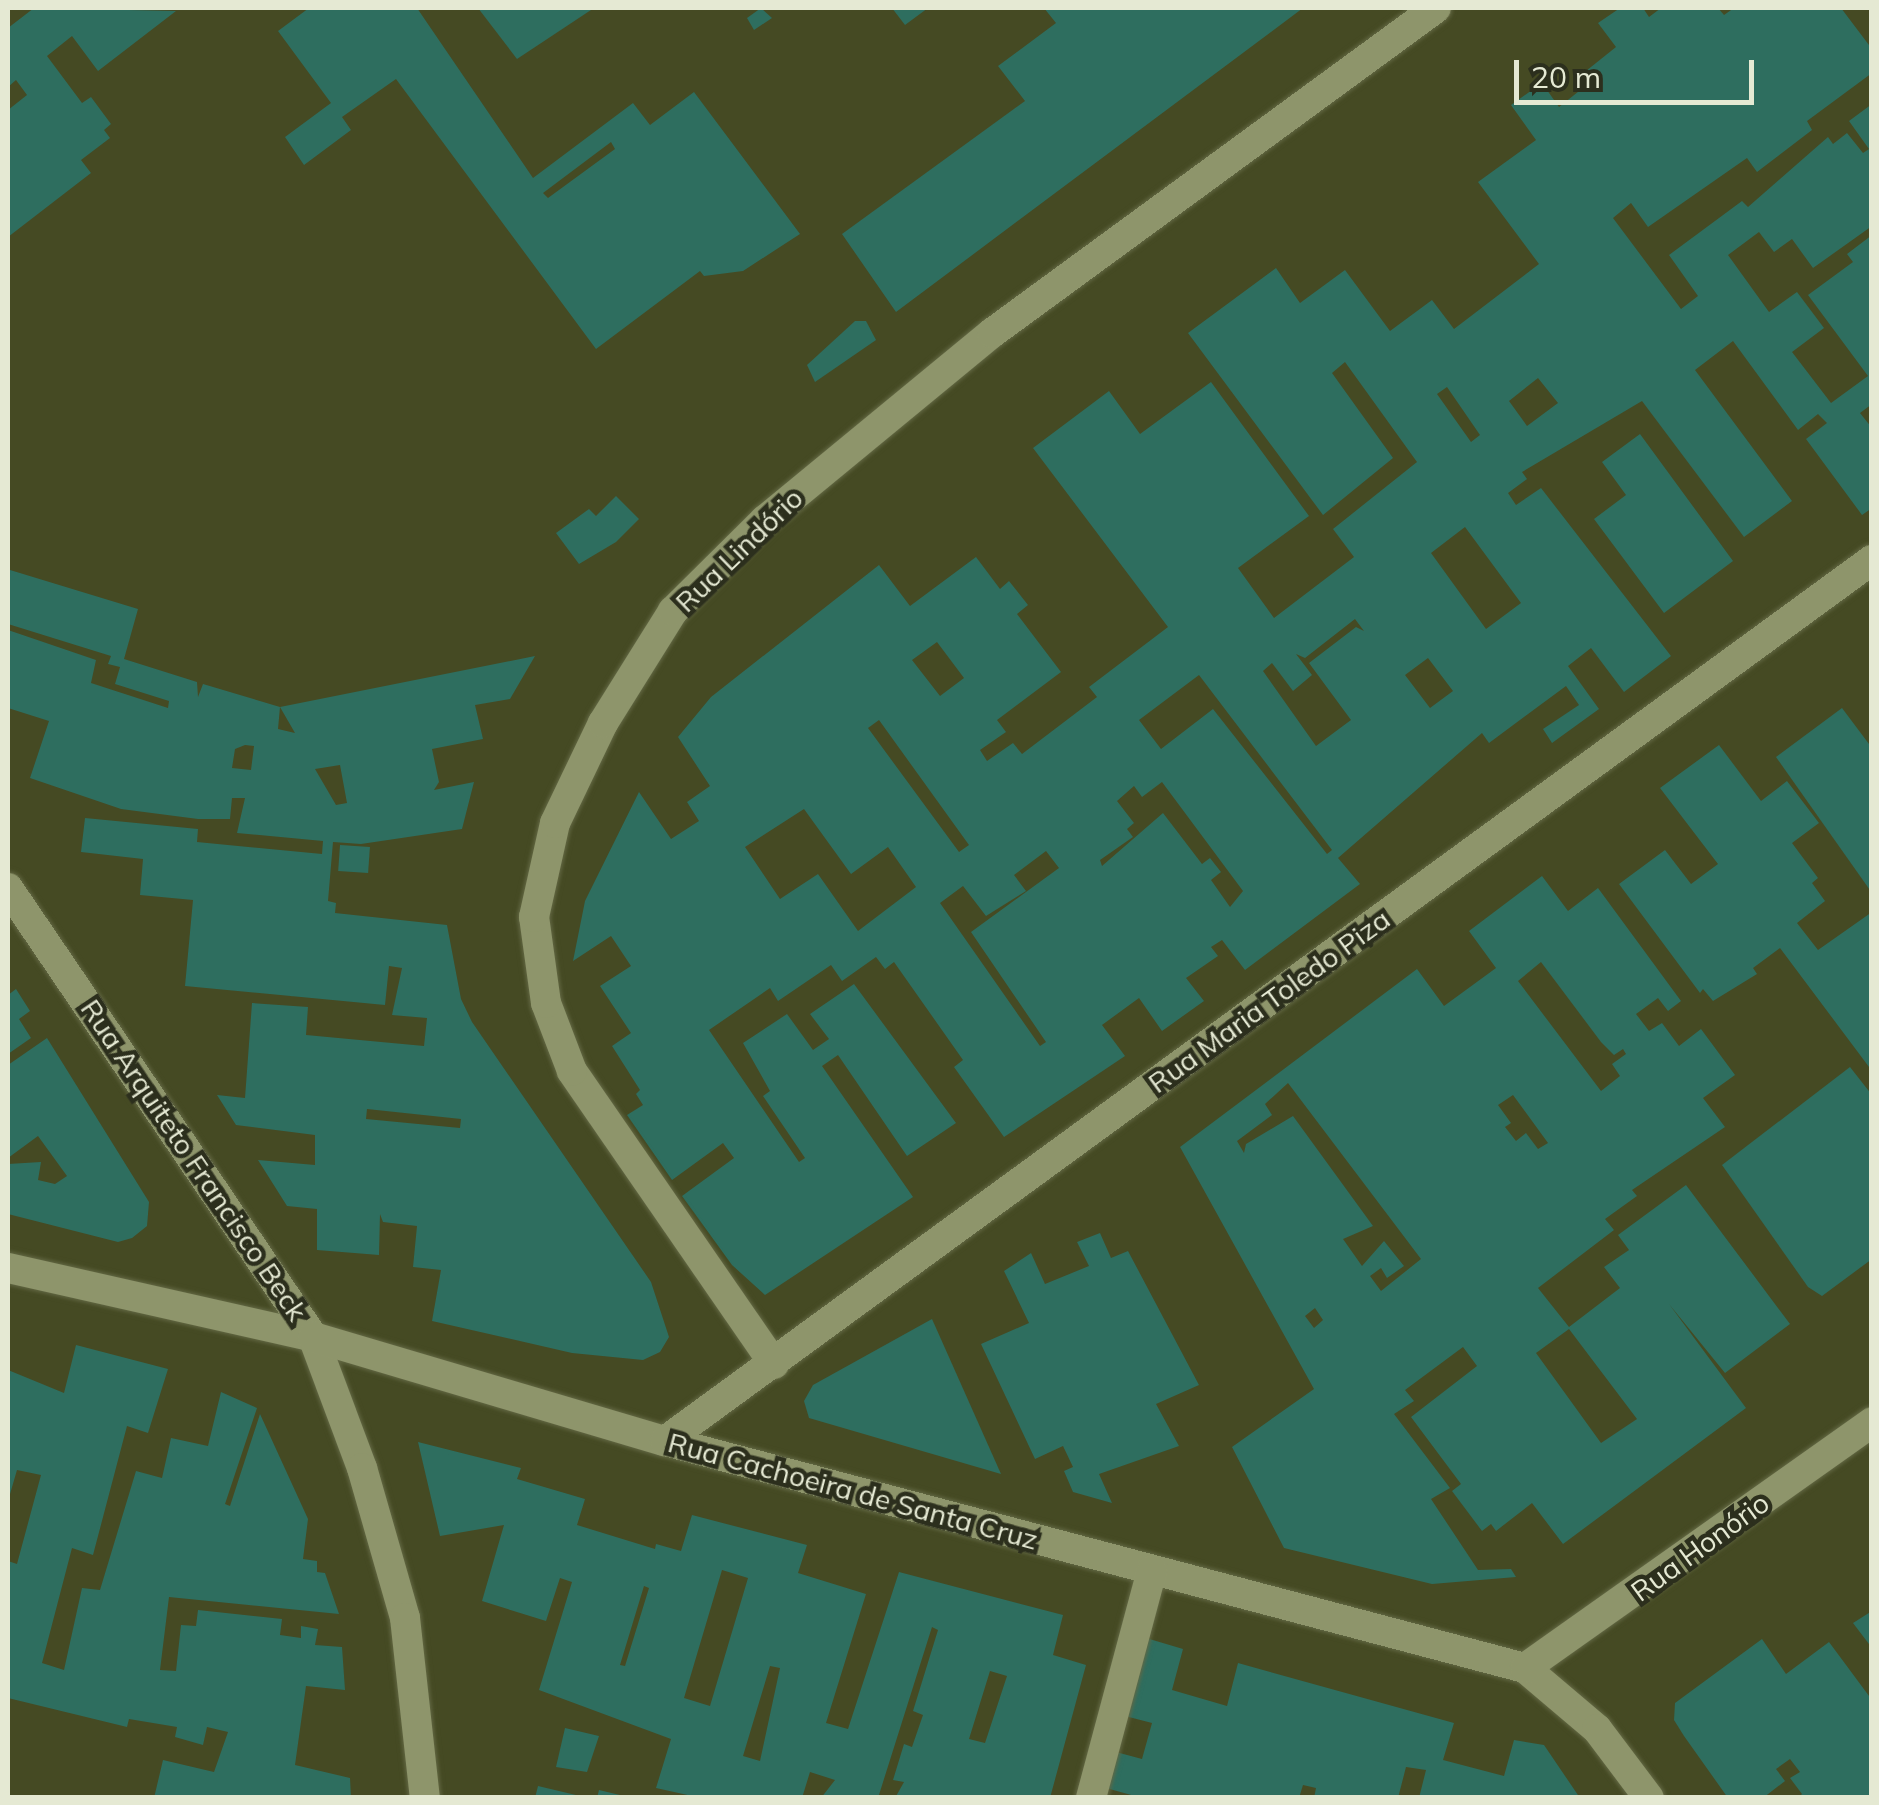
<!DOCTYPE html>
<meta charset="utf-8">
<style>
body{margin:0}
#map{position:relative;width:1879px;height:1805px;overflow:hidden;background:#454a23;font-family:Mulish,sans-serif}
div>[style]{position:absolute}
.building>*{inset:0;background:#2e6e5f;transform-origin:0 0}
.roads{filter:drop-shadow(0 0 2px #636844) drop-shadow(0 0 2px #636844)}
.minor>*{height:30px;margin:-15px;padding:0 15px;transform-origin:15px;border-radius:15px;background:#8e956b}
span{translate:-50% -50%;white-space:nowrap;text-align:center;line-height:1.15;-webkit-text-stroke:9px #2c2f1d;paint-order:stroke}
.street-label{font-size:28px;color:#e5e9d3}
.frame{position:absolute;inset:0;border:10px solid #e5e9d3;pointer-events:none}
.scale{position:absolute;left:1514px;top:60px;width:240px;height:45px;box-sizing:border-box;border:5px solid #e5e9d3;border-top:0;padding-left:12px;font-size:30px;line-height:35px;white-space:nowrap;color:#e5e9d3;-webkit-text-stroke:8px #2c2f1d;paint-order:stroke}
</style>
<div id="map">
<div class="building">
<div style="clip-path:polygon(34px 8px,176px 11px,98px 71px,72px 36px,47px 56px,82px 103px,91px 97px,111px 124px,104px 130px,110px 138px,81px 160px,91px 173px,8px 237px,8px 110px,27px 95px,16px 80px,8px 87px,8px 28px)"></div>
<div style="clip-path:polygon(evenodd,309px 8px,417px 8px,533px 178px,633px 103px,650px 125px,694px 92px,800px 234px,743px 271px,704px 276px,700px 271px,596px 349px,396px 79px,342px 117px,351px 130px,304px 165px,285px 137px,331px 103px,278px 31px,309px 8px,611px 142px,615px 149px,548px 198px,543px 193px,611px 142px)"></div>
<div style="clip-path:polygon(478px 8px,594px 8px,517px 59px)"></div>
<div style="clip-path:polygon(761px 8px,772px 18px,754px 30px,747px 18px)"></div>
<div style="clip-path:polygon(892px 8px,928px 8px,905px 25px)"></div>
<div style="clip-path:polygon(1044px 8px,1303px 8px,896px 312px,842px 234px,1025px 101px,998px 66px,1056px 23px)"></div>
<div style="clip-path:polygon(evenodd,1620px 8px,1643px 8px,1649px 17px,1661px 8px,1718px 8px,1724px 15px,1734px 8px,1841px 8px,1872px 49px,1872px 73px,1807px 121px,1812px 130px,1757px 172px,1747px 158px,1648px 227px,1631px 203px,1613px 218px,1681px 309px,1698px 296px,1669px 255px,1742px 201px,1748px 207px,1828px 137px,1833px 144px,1847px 133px,1863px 153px,1869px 149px,1849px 121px,1872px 104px,1872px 226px,1813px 268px,1792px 239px,1774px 252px,1759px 232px,1728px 255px,1769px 312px,1797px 292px,1824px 328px,1792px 352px,1831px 403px,1868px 376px,1808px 295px,1853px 262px,1847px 254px,1872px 235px,1872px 404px,1860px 413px,1872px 428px,1872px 508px,1862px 515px,1806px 439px,1827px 423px,1818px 414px,1798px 430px,1733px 341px,1695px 370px,1792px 501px,1744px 537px,1642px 401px,1522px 472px,1527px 479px,1508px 493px,1516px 505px,1541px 488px,1671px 656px,1624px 692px,1591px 648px,1568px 666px,1599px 709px,1552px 743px,1543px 729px,1579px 705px,1566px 686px,1489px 743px,1482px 733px,1338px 858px,1360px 884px,1245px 970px,1222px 940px,1211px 947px,1218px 956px,1186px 978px,1204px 1001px,1162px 1031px,1139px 998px,1102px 1025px,1125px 1056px,1004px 1137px,954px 1067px,963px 1060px,894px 962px,885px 969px,876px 957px,842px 981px,831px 965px,778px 1001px,770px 988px,709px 1030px,799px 1162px,805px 1158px,763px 1096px,770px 1091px,743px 1043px,787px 1014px,813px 1050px,829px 1039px,810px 1014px,854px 984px,956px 1123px,907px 1156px,838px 1055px,822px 1066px,913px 1197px,765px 1295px,732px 1265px,682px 1196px,734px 1158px,723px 1143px,672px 1180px,627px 1115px,643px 1105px,636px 1094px,640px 1090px,612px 1046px,631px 1033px,600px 986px,631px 966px,611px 936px,573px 961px,585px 901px,639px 792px,671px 839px,699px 821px,687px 802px,710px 786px,678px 737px,711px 697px,879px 565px,910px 606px,976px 557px,1000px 589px,1009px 581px,1028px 605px,1017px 614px,1061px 672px,997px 720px,1006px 732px,980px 750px,987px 761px,1013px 743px,1022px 754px,1097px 697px,1089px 687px,1168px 627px,1033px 448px,1109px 391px,1140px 434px,1211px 382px,1309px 516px,1238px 568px,1274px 618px,1354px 557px,1333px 529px,1417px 462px,1345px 362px,1332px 373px,1393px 458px,1323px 515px,1188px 333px,1276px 268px,1300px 303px,1345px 270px,1390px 331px,1432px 300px,1454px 329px,1539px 264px,1478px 182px,1536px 140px,1511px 105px,1542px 83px,1559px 107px,1593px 80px,1586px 71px,1616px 47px,1598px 23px,1620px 8px,1538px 378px,1558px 403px,1527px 426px,1509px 401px,1538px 378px,1620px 8px,1447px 387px,1480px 435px,1471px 442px,1437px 394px,1447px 387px,1620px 8px,1465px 527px,1521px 603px,1486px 629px,1431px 553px,1465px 527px,1620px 8px,1355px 619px,1364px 631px,1356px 627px,1309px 663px,1351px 720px,1316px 746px,1263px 671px,1272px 663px,1293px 691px,1312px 675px,1296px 654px,1305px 658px,1355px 619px,1620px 8px,937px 642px,964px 678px,940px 696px,912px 660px,937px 642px,1620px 8px,1428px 658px,1453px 691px,1430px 708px,1405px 675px,1428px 658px,1620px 8px,1199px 675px,1332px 850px,1327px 854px,1213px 709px,1161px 749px,1139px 720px,1199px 675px,1620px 8px,879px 720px,969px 845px,959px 852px,868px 728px,879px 720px,1620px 8px,1162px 782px,1243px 891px,1230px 907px,1211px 880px,1221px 872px,1210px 858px,1202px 864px,1163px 813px,1102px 866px,1100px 860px,1133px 837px,1127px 829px,1134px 823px,1117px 801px,1134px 786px,1142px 797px,1162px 782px,1620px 8px,804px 809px,851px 874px,888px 847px,916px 887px,858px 931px,818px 874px,780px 899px,745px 847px,804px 809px,1620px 8px,1046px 851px,1059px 868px,971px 932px,1046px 1042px,1040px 1046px,940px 903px,963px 886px,986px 916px,1026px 891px,1014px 875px,1046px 851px)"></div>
<div style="clip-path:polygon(855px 321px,866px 321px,876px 340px,815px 382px,807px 365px)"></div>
<div style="clip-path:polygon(1640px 434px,1733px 561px,1664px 613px,1594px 519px,1626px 495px,1602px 462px)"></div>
<div style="clip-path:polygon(616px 496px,639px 519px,616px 542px,579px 564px,556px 533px,589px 509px,596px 516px)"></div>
<div style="clip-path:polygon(evenodd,10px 570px,138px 609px,124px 659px,197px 682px,198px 697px,203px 684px,280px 707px,278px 729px,295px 733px,280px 707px,535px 656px,510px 699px,475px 705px,483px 739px,432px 749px,439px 782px,434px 790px,474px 782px,462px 829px,361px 844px,333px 842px,328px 901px,336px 903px,335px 913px,447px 925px,461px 999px,472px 1022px,651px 1282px,669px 1337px,660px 1352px,643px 1360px,572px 1353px,432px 1321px,441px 1270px,413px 1267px,417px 1226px,383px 1222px,380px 1214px,379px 1255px,317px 1250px,317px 1209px,287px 1206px,258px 1160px,315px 1165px,315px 1135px,236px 1125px,217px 1095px,245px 1098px,252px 1003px,308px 1007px,306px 1035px,424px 1046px,427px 1018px,392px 1015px,402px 968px,389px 966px,385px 1005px,185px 986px,193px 900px,140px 895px,143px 859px,81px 852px,85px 818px,198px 829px,197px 842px,322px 854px,323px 841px,237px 833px,245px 798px,232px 798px,230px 819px,198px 819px,121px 809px,30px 778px,49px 721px,8px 708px,8px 630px,96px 660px,91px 683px,168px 708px,169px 701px,115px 684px,120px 667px,108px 664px,111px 656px,8px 624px,10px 570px,245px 745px,254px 746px,251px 770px,232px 768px,235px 749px,245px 745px,10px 570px,340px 765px,347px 803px,336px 805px,315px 769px,340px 765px,10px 570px,367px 1109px,461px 1119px,460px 1128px,366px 1119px,367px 1109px)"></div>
<div style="clip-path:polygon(1842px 708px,1872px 748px,1872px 893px,1776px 757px)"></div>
<div style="clip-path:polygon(1719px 745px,1761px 801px,1787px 781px,1819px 823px,1792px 843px,1818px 878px,1812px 883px,1825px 901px,1797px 923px,1818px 950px,1872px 912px,1872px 1071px,1780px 948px,1753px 968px,1757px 974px,1713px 1001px,1703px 989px,1700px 993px,1619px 884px,1665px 850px,1691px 884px,1718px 864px,1660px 788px)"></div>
<div style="left:340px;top:845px;width:30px;height:26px;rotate:4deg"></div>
<div style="clip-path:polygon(evenodd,1542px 876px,1568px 911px,1598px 888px,1681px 1001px,1668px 1011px,1658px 998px,1636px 1014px,1649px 1031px,1662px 1023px,1679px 1046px,1701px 1029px,1735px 1075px,1703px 1098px,1725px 1127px,1632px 1190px,1637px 1196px,1605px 1219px,1614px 1230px,1538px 1288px,1569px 1327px,1620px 1288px,1604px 1267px,1629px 1250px,1618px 1235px,1686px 1185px,1790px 1324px,1725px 1373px,1669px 1304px,1746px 1408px,1563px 1544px,1532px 1503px,1496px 1531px,1491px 1524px,1482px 1531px,1452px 1491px,1461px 1484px,1411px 1417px,1477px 1366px,1463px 1347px,1405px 1390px,1414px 1401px,1394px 1414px,1450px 1488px,1431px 1499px,1478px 1570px,1511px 1569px,1516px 1577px,1432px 1584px,1284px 1548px,1232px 1447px,1314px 1389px,1180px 1147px,1417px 969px,1444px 1006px,1496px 968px,1469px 931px,1542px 876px,1541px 962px,1601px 1042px,1614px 1055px,1623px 1049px,1626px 1054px,1612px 1064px,1620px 1076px,1601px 1091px,1518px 981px,1541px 962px,1542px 876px,1288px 1083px,1421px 1259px,1381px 1291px,1370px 1276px,1381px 1268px,1387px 1278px,1404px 1266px,1384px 1241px,1362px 1266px,1343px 1239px,1373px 1226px,1293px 1116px,1246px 1144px,1244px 1153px,1237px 1141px,1272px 1115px,1265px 1104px,1288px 1083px,1542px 876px,1513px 1095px,1548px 1143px,1538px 1149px,1526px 1133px,1516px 1141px,1505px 1127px,1511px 1123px,1498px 1105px,1513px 1095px,1542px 876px,1315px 1308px,1323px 1320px,1314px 1328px,1305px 1316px,1315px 1308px,1542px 876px,1569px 1329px,1637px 1419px,1601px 1443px,1536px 1353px,1569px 1329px)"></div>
<div style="clip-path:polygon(16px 989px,30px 1011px,19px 1019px,31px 1038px,8px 1054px,8px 995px)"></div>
<div style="clip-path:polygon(47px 1038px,149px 1202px,147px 1226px,132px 1238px,118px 1242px,8px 1214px,8px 1164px,41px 1162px,38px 1180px,55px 1184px,67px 1176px,38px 1136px,8px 1158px,8px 1065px)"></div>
<div style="clip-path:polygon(1850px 1067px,1872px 1095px,1872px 1259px,1822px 1296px,1808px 1287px,1722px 1165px)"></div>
<div style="clip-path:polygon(1100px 1233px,1111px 1258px,1128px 1251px,1199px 1385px,1156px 1404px,1179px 1446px,1099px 1474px,1112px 1503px,1073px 1492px,1064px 1471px,1073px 1467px,1063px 1446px,1035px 1459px,981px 1344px,1029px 1323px,1004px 1271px,1031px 1253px,1045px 1284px,1089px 1266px,1077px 1242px)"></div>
<div style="clip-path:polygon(932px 1319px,1001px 1474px,809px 1418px,804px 1401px,813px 1385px)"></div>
<div style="clip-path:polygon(76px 1345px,168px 1369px,148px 1433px,127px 1426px,93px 1555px,72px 1548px,42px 1663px,64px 1670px,82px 1588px,100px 1590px,136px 1471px,162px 1478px,171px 1438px,208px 1446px,221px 1392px,257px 1408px,225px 1504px,230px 1506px,260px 1414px,308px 1519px,303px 1559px,317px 1561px,317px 1572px,325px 1573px,339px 1614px,169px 1597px,160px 1670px,176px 1671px,181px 1625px,196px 1626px,198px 1610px,282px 1619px,280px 1635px,301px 1638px,301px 1626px,318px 1629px,315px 1645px,342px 1647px,345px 1690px,306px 1686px,295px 1765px,350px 1778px,351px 1798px,154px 1798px,163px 1760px,214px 1772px,228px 1732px,207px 1727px,203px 1745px,175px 1737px,177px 1727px,129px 1719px,127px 1727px,8px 1698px,8px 1561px,17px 1564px,41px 1475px,17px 1470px,8px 1501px,8px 1370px,64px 1393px)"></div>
<div style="clip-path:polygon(evenodd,418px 1442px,521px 1468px,517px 1479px,585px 1499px,577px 1525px,655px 1549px,656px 1544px,681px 1551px,692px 1515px,807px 1545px,798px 1573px,866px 1594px,826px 1723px,848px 1729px,899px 1572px,1063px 1615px,1053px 1655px,1086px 1665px,1050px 1798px,895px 1798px,904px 1782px,893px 1780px,904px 1744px,912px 1747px,923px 1715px,913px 1711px,938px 1630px,932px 1627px,878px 1798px,821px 1798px,835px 1780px,810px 1772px,802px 1798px,701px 1798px,656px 1788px,671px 1739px,539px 1690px,572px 1582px,560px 1578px,546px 1621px,482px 1601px,504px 1525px,440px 1536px,418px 1442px,722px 1570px,748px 1578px,710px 1706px,684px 1698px,722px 1570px,418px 1442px,644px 1586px,649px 1588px,625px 1666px,620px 1665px,644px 1586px,418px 1442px,770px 1666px,780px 1668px,760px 1761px,743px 1756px,770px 1666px,418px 1442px,990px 1671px,1007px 1676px,985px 1743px,969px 1739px,990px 1671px)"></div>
<div style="clip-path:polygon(1872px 1611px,1872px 1648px,1853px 1623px)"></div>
<div style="clip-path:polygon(1146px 1638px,1183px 1649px,1172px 1690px,1227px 1706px,1238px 1663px,1454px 1723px,1443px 1760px,1504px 1776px,1514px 1740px,1544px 1745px,1580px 1798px,1419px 1798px,1426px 1770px,1406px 1767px,1398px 1798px,1314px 1798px,1316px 1788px,1303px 1785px,1299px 1798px,1142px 1798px,1106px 1788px,1116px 1752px,1142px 1759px,1152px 1723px,1125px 1716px)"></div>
<div style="clip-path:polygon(1762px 1639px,1786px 1674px,1829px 1642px,1872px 1700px,1872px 1798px,1798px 1798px,1802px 1794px,1790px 1778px,1800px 1772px,1790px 1759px,1776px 1769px,1785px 1781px,1763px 1798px,1728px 1798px,1684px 1736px,1674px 1720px,1675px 1703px)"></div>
<div style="clip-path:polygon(565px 1728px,599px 1736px,587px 1772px,556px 1767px)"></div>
<div style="clip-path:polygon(538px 1786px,580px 1796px,580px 1798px,535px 1798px)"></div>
<div style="clip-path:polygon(599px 1790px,624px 1796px,624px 1798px,597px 1798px)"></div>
</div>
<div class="roads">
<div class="minor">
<div style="left:8px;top:888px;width:543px;rotate:55.81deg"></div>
<div style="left:313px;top:1337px;width:140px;rotate:69.5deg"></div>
<div style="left:362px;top:1468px;width:156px;rotate:74deg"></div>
<div style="left:405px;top:1618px;width:181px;rotate:83.7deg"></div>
<div style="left:8px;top:1268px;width:313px;rotate:12.7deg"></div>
<div style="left:313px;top:1337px;width:367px;rotate:16.5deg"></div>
<div style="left:665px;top:1441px;width:889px;rotate:14.79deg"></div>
<div style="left:1525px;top:1668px;width:94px;rotate:40.3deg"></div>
<div style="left:1597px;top:1729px;width:86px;rotate:53deg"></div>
<div style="left:774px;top:1364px;width:356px;rotate:-124.6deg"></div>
<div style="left:572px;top:1071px;width:73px;rotate:-110.9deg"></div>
<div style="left:546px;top:1003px;width:87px;rotate:-97.9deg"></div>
<div style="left:534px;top:917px;width:96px;rotate:-77.4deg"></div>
<div style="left:555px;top:823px;width:111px;rotate:-64.4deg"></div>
<div style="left:603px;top:723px;width:132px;rotate:-58deg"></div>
<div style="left:673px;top:611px;width:129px;rotate:-44.7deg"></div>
<div style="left:765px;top:520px;width:294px;rotate:-39.5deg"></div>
<div style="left:992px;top:333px;width:550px;rotate:-36.2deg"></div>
<div style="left:665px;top:1441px;width:1494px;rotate:-36.13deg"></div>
<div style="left:1525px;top:1668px;width:425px;rotate:-35.3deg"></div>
<div style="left:1091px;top:1798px;width:236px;rotate:-75deg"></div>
</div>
</div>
<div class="street-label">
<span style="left:739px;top:550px;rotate:-44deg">Rua Lindório</span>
<span style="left:1269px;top:1001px;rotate:-36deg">Rua Maria Toledo Piza</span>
<span style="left:194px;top:1160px;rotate:56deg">Rua Arquiteto Francisco Beck</span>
<span style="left:853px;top:1491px;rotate:15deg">Rua Cachoeira de Santa Cruz</span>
<span style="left:1700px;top:1547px;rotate:-36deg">Rua Honório</span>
</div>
<div class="frame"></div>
<div class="scale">20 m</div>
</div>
